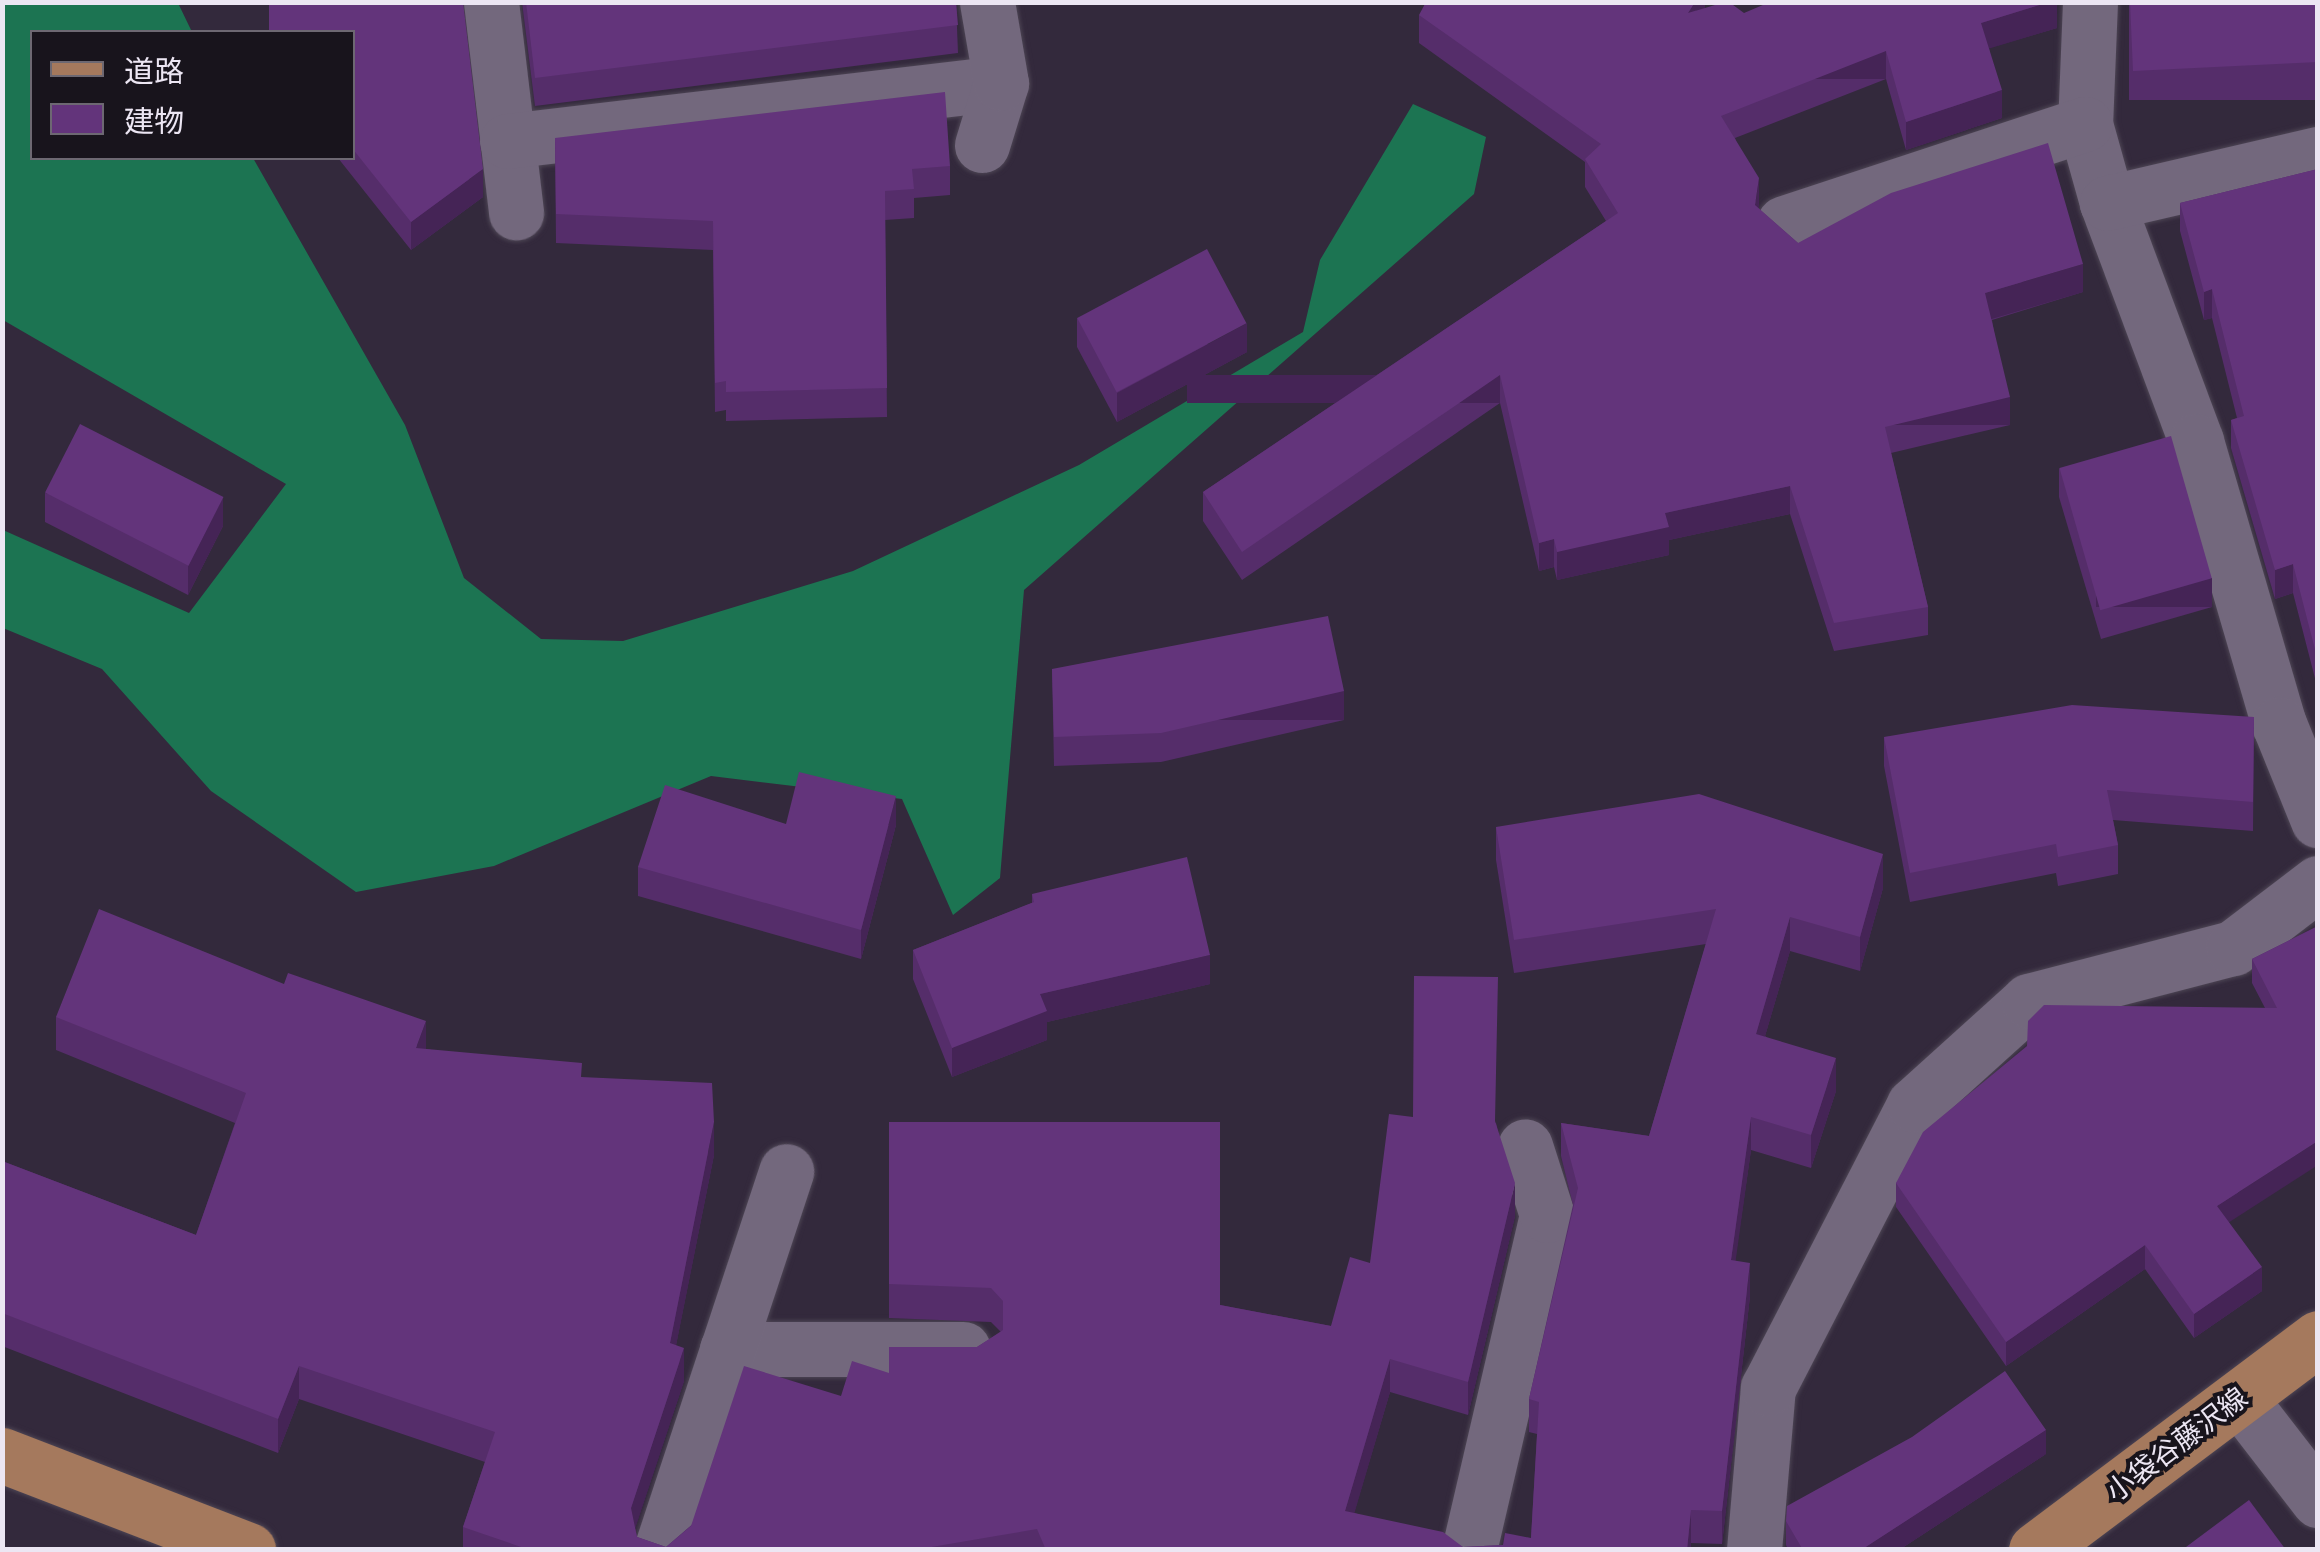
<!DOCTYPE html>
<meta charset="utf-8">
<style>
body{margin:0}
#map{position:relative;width:2320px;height:1552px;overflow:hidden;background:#33293c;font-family:"Varela Round","Noto Sans JP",sans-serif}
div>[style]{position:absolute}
.forest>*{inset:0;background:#1c7452}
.roads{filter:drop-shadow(0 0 2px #4d4554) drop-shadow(0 0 2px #4d4554)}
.minor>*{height:55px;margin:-27.5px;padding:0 27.5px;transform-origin:27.5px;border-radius:27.5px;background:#73687d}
.major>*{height:55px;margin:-27.5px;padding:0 27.5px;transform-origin:27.5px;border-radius:27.5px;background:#a5795d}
.wall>*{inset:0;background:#552d6a;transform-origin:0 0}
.shaded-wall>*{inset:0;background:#452456;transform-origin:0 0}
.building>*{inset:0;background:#63347b;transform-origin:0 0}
span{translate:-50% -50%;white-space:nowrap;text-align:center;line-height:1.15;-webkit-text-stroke:8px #18141c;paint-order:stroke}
.street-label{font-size:28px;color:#ece6f3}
.frame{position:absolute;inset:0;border:5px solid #ece6f3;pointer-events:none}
.legend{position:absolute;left:30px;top:30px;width:325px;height:130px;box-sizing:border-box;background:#18141c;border:2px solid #6d6872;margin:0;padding:12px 18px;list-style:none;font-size:30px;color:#ece6f3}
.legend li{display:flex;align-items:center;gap:20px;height:50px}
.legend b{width:50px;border:2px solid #6d6872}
</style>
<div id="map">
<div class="forest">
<div style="clip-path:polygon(3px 3px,178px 3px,192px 32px,32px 32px,32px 158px,253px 158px,405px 425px,464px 578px,541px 639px,623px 641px,853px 571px,1079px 465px,1303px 332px,1320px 260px,1413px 104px,1486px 137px,1474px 194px,1024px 590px,1000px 878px,953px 915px,902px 799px,711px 776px,494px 866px,356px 892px,211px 791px,102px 669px,3px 628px,3px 530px,189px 613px,286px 484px,3px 320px)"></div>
</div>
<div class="roads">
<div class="minor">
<div style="left:491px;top:2px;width:212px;rotate:83.2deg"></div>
<div style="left:2090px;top:2px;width:122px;rotate:92.3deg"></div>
<div style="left:2085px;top:124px;width:82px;rotate:74.4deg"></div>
<div style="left:2107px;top:203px;width:254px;rotate:69.5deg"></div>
<div style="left:2196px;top:441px;width:295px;rotate:73.7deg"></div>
<div style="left:2279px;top:724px;width:104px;rotate:67.9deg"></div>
<div style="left:507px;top:141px;width:497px;rotate:-6.7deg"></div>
<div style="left:982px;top:145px;width:65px;rotate:-73deg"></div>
<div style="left:1001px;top:83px;width:82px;rotate:-99.8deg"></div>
<div style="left:2107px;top:203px;width:217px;rotate:-13.1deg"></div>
<div style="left:1784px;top:223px;width:317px;rotate:-18.2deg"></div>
<div style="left:727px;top:1349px;width:236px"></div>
<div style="left:2240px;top:1399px;width:128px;rotate:52.3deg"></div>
<div style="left:661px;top:1550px;width:399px;rotate:-71.7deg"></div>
<div style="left:1469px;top:1550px;width:344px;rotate:-76.9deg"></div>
<div style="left:1547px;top:1215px;width:72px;rotate:-107.7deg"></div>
<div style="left:1754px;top:1550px;width:163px;rotate:-85.1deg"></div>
<div style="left:1768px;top:1388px;width:318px;rotate:-62.7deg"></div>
<div style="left:1914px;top:1105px;width:155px;rotate:-42.1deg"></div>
<div style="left:2029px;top:1001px;width:211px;rotate:-14.6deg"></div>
<div style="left:2233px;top:948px;width:107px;rotate:-37.4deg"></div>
</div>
<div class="major">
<div style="left:2px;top:1455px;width:264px;rotate:21.1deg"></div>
<div style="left:2036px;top:1550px;width:353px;rotate:-36.9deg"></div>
</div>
</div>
<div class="wall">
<div style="clip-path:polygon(522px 2px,956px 2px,958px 53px,535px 106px)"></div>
<div style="clip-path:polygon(1705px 2px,1705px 8px,1744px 13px,2057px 2px,2057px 28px,1989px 48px,2002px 118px,1906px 150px,1886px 79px,1735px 138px,1758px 208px,1798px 243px,2083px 292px,1992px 320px,2010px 425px,1891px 453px,1928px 607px,1928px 635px,1834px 651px,1790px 514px,1669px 540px,1669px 555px,1557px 580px,1554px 567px,1539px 571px,1500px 403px,1242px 580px,1203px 521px,1203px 492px,1606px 221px,1585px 187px,1585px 162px,1419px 43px,1419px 15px)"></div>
<div style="left:2129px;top:2px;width:189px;height:98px"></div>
<div style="clip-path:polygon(352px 32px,483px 197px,411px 250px,338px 158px,352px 158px)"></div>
<div style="clip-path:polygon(555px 138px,950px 166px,950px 195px,914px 198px,914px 218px,885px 220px,887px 417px,726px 421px,726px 410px,715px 412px,713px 250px,556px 243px)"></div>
<div style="clip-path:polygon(2318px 169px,2318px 690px,2293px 593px,2275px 599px,2231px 448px,2231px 420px,2237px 418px,2212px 318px,2204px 320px,2180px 231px,2180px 203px)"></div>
<div style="clip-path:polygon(1077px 318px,1247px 352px,1117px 422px,1077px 347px)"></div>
<div style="clip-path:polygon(2059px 468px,2212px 607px,2101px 639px,2059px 497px)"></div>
<div style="clip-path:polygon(45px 493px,223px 526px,188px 595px,45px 522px)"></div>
<div style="clip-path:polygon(1052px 669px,1344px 720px,1161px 762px,1054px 766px)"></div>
<div style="clip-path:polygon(2254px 717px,2253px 831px,2113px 820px,2118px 845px,2118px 874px,2058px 886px,2056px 873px,1910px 902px,1884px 766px,1884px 737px)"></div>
<div style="clip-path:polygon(786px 824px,896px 825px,861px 959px,638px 896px,638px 867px)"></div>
<div style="clip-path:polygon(1496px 827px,1883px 888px,1860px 971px,1790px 951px,1765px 1036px,1836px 1091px,1811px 1168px,1751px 1150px,1735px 1261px,1750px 1296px,1722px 1544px,1691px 1543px,1691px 1550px,463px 1550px,463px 1527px,485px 1462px,299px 1399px,278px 1453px,2px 1346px,2px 1161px,196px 1235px,235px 1123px,56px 1050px,56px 1017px,284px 984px,426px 1049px,582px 1077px,714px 1155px,676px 1345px,684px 1381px,635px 1528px,637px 1537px,666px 1547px,841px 1396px,889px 1373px,977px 1347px,1001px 1332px,991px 1322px,889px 1318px,889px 1122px,1220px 1305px,1331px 1326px,1370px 1263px,1413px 1117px,1496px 1123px,1515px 1216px,1468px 1415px,1390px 1392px,1354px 1513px,1463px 1547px,1503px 1545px,1531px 1538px,1537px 1434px,1529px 1432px,1529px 1399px,1573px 1205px,1561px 1156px,1561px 1123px,1649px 1136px,1706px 944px,1514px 973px,1496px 860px)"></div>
<div style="clip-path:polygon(1032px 894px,1210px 984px,1047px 1022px,1047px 1040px,952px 1077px,913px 979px,913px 950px,1032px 903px)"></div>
<div style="clip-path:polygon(2318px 926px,2229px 1223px,2262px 1291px,2194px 1338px,2145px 1269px,2006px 1366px,1896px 1207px,1896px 1183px,2265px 1008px,2252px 983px,2252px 959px)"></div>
<div style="clip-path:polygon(2046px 1454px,1899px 1550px,1788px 1550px,1786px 1545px,1786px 1521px)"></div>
</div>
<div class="shaded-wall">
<div style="clip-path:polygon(1695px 2px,1705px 2px,1705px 15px,1688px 13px)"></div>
<div style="clip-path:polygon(2049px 2px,2057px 2px,2057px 28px,1981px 51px,1981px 23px)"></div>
<div style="left:1886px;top:51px;width:28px;height:177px;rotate:90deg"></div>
<div style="clip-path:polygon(2002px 90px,2002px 118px,1906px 150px,1906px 122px)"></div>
<div style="clip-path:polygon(483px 169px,483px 197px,411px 250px,411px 222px)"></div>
<div style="clip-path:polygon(1759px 178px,1759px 206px,1755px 234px,1755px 205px)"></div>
<div style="clip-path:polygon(2083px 264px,2083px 292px,1985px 321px,1985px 293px)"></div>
<div style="clip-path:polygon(2212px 289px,2212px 318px,2204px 320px,2204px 292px)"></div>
<div style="clip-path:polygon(1247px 323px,1247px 352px,1117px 422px,1117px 393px)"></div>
<div style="left:1500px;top:375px;width:28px;height:313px;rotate:90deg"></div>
<div style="left:2010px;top:397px;width:28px;height:129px;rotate:90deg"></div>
<div style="clip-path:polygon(1790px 486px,1790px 514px,1669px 540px,1669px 555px,1557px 580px,1557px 552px,1665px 513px)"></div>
<div style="clip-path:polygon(223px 497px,223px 526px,188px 595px,188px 566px)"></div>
<div style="clip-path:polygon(1554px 539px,1554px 567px,1539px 571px,1539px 543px)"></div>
<div style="clip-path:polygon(2293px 564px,2293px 593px,2275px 599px,2275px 570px)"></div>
<div style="left:2212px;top:578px;width:29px;height:116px;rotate:90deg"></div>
<div style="left:1344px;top:691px;width:29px;height:188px;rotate:90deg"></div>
<div style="clip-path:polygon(896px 796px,896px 825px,861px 959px,861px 930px)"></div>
<div style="clip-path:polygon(1883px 854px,1883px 888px,1860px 971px,1860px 937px)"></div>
<div style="clip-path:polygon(1790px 917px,1790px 951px,1756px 1067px,1756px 1034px)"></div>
<div style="clip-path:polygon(1210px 955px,1210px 984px,1047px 1022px,1047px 1040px,952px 1077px,952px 1048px,1040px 994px)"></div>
<div style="clip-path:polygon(426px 1021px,426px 1054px,416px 1048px)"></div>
<div style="clip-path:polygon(1836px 1058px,1836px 1091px,1811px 1168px,1811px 1135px)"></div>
<div style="clip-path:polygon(1751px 1117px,1751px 1150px,1731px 1294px,1731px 1260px)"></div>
<div style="clip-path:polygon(714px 1122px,714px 1155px,670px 1376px,670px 1343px)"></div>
<div style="clip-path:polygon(2318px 1141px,2318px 1165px,2217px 1230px,2217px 1206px)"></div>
<div style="clip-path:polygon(1515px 1183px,1515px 1216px,1468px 1415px,1468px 1382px)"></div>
<div style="clip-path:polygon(2145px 1245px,2145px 1269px,2006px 1366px,2006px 1342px)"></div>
<div style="clip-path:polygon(1750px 1263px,1750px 1296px,1722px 1544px,1722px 1511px)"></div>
<div style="clip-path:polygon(2262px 1267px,2262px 1291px,2194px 1338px,2194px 1314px)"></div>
<div style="clip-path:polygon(684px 1348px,684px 1381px,631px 1541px,631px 1508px)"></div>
<div style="clip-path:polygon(1390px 1359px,1390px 1392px,1345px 1545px,1345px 1511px)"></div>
<div style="clip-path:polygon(299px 1366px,299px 1399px,278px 1453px,278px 1419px)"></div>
<div style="clip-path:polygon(2046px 1430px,2046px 1454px,1899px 1550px,1861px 1550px)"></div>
<div style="clip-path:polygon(1691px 1510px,1691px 1550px,1687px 1550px)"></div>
</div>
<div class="building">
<div style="clip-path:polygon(269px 2px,463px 2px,483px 169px,411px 222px,352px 148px,352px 32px,269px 32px)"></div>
<div style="clip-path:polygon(526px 2px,956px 2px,958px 25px,535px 78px)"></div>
<div style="clip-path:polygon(1426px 2px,1695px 2px,1688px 13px,1725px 2px,1729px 2px,1744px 13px,1770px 2px,2049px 2px,1981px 23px,2002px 90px,1906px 122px,1886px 51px,1721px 116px,1759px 178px,1755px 205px,1798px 243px,1891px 193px,2048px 143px,2083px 264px,1985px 293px,2010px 397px,1885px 427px,1928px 607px,1834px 623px,1790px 486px,1665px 513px,1669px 527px,1557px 552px,1554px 539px,1539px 543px,1500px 375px,1242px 552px,1203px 492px,1618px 213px,1585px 159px,1601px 144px,1419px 15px)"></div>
<div style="clip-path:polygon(2130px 2px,2318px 2px,2318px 62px,2133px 71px)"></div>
<div style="clip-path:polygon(945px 92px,950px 166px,912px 169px,914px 189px,885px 191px,887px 388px,726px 392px,726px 381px,715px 383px,713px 221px,556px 214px,555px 138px)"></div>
<div style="clip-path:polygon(2318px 169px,2318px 661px,2293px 564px,2275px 570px,2231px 420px,2244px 416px,2212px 289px,2204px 292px,2180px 203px)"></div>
<div style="left:1207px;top:249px;width:84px;height:147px;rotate:62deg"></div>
<div style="left:80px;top:424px;width:161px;height:77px;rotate:27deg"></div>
<div style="left:2171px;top:436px;width:148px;height:116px;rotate:74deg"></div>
<div style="clip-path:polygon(1328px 616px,1344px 691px,1161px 733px,1054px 737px,1052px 669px)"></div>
<div style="clip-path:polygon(2072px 705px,2254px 717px,2253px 802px,2107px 790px,2118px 845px,2058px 857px,2056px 844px,1910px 873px,1884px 737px)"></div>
<div style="clip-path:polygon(799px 772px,896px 796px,861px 930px,638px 867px,665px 785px,786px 824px)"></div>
<div style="clip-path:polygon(1699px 794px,1883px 854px,1860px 937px,1790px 917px,1756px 1034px,1836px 1058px,1811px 1135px,1751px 1117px,1731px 1260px,1750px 1263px,1722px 1511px,1691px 1510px,1687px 1550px,1046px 1550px,1037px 1529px,914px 1550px,530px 1550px,463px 1527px,495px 1432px,299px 1366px,278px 1419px,2px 1313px,2px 1161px,196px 1235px,246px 1093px,56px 1017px,99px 909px,284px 984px,288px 973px,426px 1021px,416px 1048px,582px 1063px,581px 1077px,712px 1083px,714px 1122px,670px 1343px,684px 1348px,631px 1508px,637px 1537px,666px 1547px,691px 1526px,744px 1366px,841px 1396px,852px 1361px,889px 1373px,889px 1347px,977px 1347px,1003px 1330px,1003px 1301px,991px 1288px,889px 1284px,889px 1122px,1220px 1122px,1220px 1305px,1331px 1326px,1350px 1257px,1370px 1263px,1389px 1114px,1413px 1117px,1414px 976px,1498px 977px,1495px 1121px,1515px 1183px,1468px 1382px,1390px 1359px,1345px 1511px,1443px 1532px,1463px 1547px,1503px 1545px,1505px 1533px,1531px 1538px,1539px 1402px,1529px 1399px,1578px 1188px,1561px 1123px,1649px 1136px,1716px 909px,1514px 940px,1496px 827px)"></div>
<div style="clip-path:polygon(1187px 857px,1210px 955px,1040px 994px,1047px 1011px,952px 1048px,913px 950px,1034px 902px,1032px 894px)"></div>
<div style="clip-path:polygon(2318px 926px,2318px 1141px,2217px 1206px,2262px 1267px,2194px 1314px,2145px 1245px,2006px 1342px,1896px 1183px,1923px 1132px,2027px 1046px,2028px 1021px,2044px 1005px,2277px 1008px,2252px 959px)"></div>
<div style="clip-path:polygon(2005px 1371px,2046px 1430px,1861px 1550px,1803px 1550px,1786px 1521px,1787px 1506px,1912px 1437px)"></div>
<div style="clip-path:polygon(2249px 1500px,2286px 1550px,2182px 1550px)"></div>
</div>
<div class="street-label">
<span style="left:2177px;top:1445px;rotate:-37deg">小袋谷藤沢線</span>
</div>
<div class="frame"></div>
<ul class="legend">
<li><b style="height:12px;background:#a5795d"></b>道路</li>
<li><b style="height:28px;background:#63347b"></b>建物</li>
</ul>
</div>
